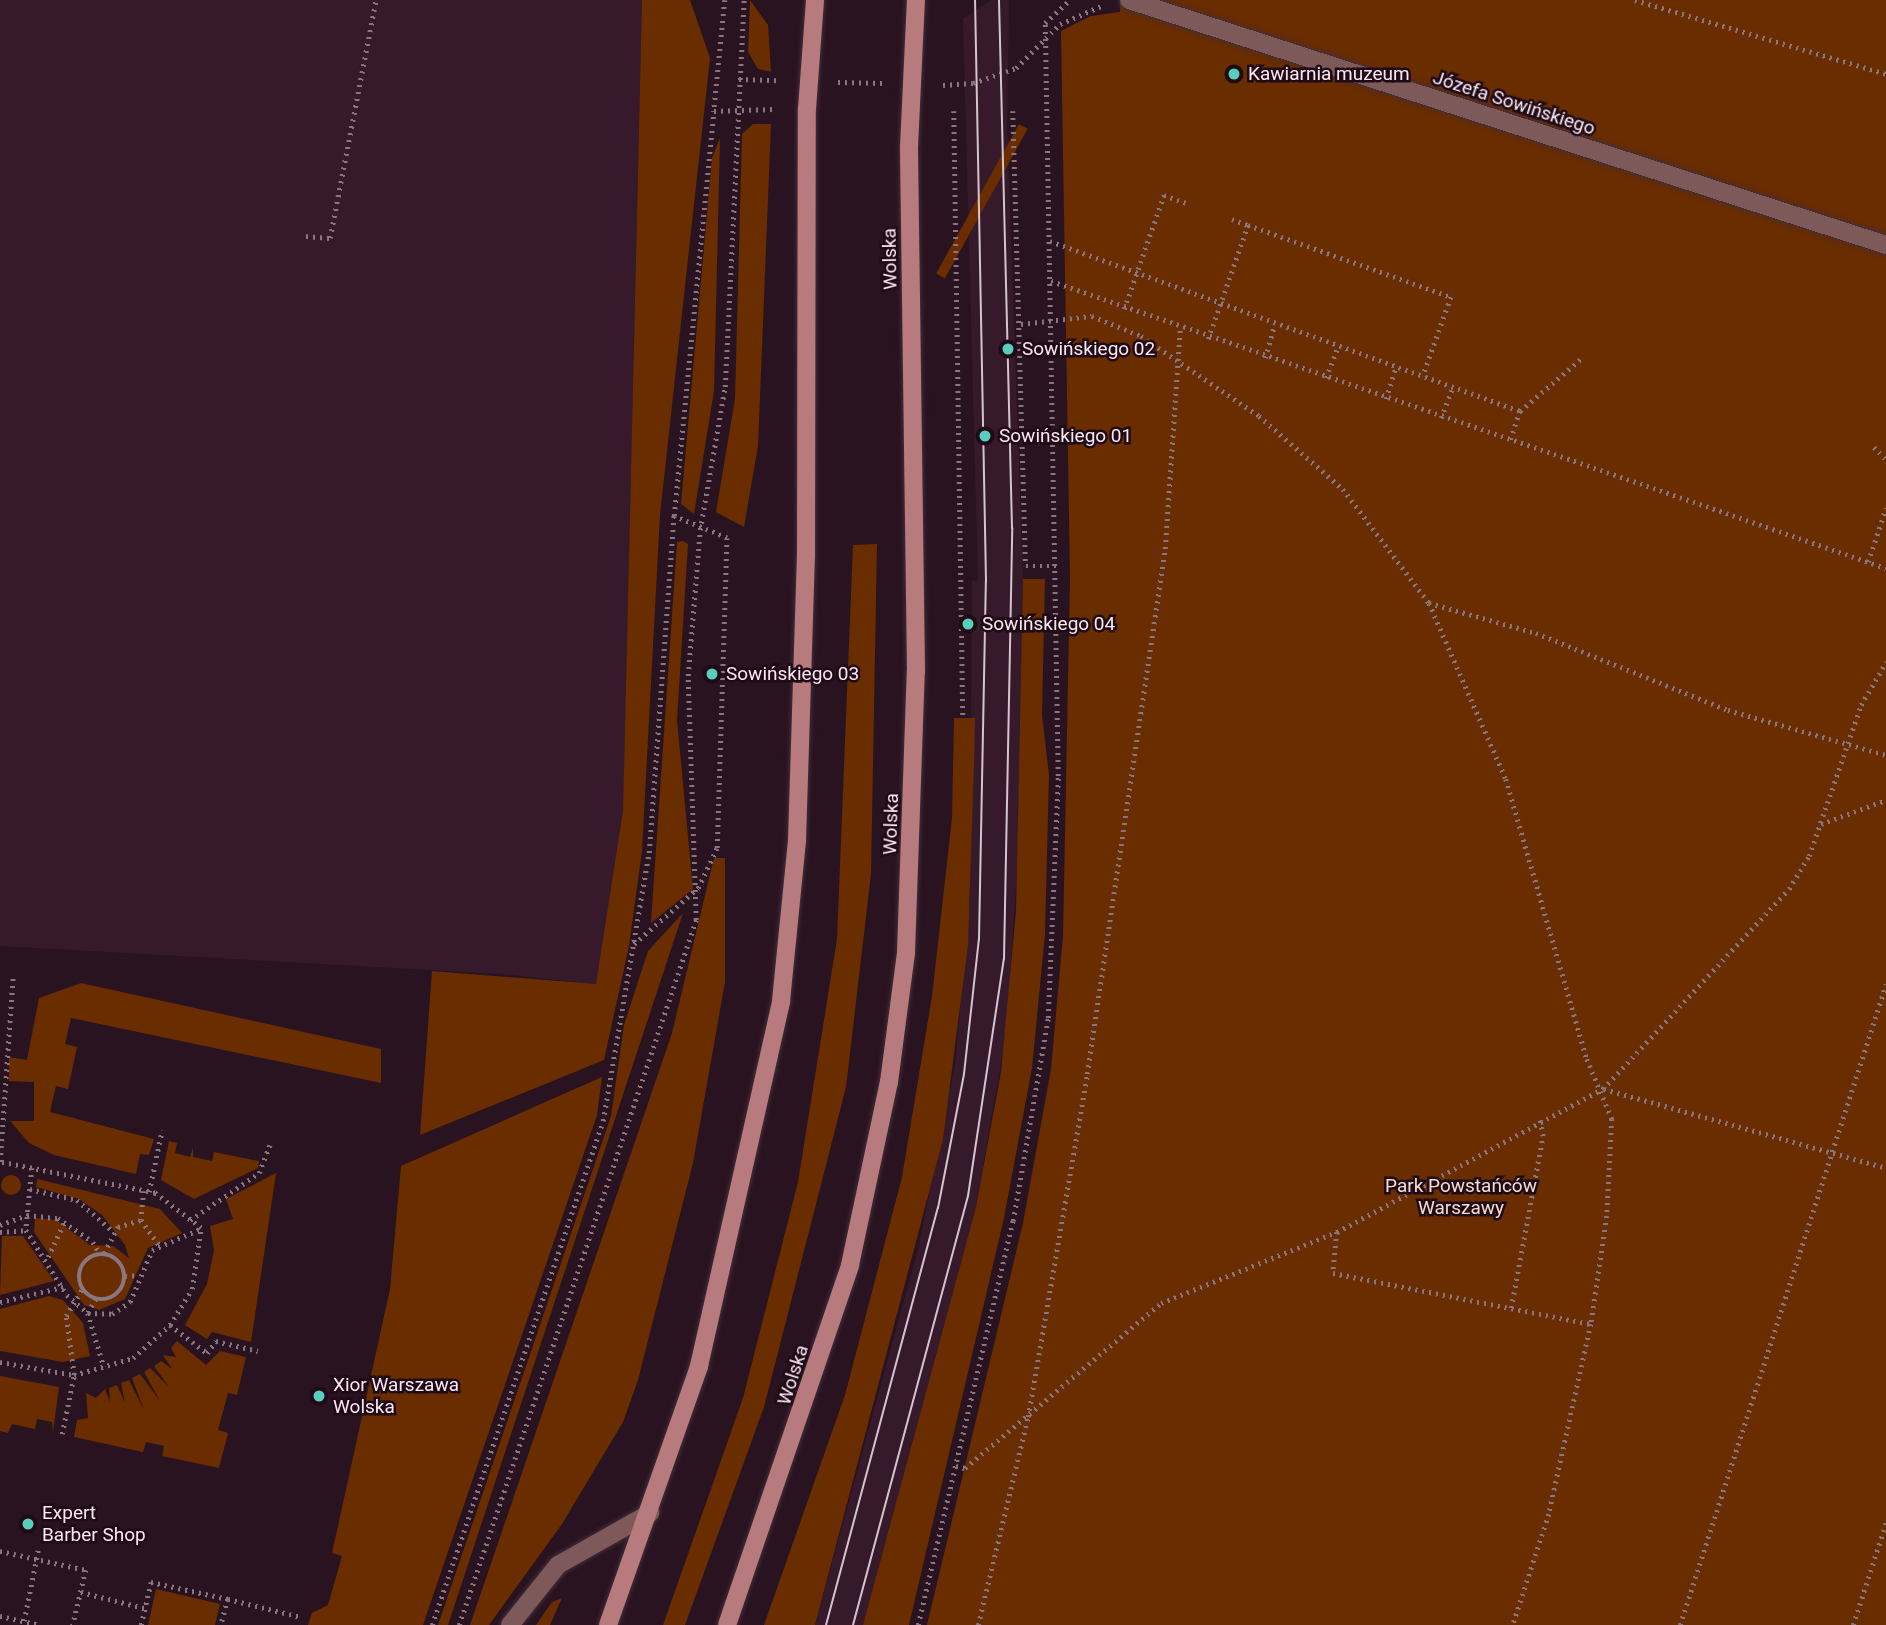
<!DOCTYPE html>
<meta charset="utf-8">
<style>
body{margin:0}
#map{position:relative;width:1886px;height:1625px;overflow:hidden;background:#291320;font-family:Roboto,sans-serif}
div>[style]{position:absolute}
.built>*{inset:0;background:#361a2b}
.green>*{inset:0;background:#692d00;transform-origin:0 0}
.round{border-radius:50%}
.path>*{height:4.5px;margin-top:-2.25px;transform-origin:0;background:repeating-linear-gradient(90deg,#897681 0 2px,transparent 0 7px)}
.path>.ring{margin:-2.25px;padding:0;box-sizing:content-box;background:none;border:4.5px solid #897681;border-radius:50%}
.roads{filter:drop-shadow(0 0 2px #422d39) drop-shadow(0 0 2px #422d39)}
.service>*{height:18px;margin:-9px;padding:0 9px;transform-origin:9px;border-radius:9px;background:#7e5959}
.minor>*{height:18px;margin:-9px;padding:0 9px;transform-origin:9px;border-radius:9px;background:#7e5959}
.secondary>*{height:18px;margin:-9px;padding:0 9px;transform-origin:9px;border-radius:9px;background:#b77b7d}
.tram>*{height:2px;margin:-1px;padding:0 1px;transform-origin:1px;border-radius:1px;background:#d6c4cd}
.dots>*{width:19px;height:19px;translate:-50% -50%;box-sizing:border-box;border:4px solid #1f0a16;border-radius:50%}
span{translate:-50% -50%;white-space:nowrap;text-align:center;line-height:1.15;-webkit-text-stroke:5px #1f0a16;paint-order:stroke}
.poi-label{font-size:19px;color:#f9e8f1}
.left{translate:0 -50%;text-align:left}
.street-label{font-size:19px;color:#f9e8f1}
.park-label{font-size:19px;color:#f2ddd2}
</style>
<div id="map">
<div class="built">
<div style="clip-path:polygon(0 0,642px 0,619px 987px,500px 974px,0 946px)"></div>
<div style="clip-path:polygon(991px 0,1009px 0,1007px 126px,1023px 579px,1018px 856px,1006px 1034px,976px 1207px,863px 1625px,815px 1625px,918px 1250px,955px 1065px,970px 902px,972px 581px,978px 580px,963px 19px)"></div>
</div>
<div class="green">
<div style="clip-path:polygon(642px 0,690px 0,710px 58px,660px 515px,642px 851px,629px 946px,604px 1060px,420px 1135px,432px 971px,596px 984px,623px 811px)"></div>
<div style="clip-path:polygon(750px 0,768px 25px,771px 72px,758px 69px,748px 52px)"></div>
<div style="clip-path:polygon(1120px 0,1886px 0,1886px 1625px,927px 1625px,1023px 1223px,1051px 1069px,1063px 936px,1070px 578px,1061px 31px,1091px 16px,1120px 12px)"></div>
<div style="clip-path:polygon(753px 124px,771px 124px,758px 446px,744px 527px,716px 512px,735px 399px,742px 134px)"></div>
<div style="left:1019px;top:124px;width:10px;height:171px;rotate:29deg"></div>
<div style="clip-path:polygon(720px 138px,714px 391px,694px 514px,681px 504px,712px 158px)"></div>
<div style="clip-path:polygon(683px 541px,688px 544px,677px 720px,693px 889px,651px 923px,677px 542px)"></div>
<div style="clip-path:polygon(877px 544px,871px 874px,846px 1087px,764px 1407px,685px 1625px,663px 1625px,743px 1398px,798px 1182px,837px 939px,853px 545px)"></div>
<div style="clip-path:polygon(1023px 579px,1045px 579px,1042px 715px,1049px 775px,1045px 934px,1032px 1068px,1004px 1218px,909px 1625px,863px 1625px,976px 1207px,1001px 1072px,1016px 911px)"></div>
<div style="clip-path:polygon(954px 718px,975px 718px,974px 764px,968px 945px,943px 1139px,815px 1625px,764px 1625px,845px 1395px,902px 1177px,932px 996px,952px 818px)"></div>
<div style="clip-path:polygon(714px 858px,725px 858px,725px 982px,693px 1163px,638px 1380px,623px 1422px,562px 1524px,489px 1625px,470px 1625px,672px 1033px)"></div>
<div style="clip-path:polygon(683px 913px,448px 1625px,438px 1625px,611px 1116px,624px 1025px,648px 951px)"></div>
<div style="clip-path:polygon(81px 983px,381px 1049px,381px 1083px,71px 1018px,65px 1044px,77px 1047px,68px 1089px,56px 1086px,50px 1112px,154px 1139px,149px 1155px,140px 1154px,136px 1174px,54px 1155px,29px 1143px,10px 1121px,34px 1121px,34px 1082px,9px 1081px,9px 1057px,27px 1060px,39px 998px)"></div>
<div style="clip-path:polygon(602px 1077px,597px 1115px,423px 1625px,308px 1625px,312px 1613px,328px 1605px,342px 1556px,332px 1553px,390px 1289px,401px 1166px)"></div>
<div style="clip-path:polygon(169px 1141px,177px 1143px,175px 1153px,190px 1157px,193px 1147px,193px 1157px,212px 1161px,214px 1152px,259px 1161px,258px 1168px,194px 1199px,161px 1180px)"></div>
<div style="clip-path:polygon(276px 1173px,251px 1342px,212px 1332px,207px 1339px,185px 1325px,207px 1284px,214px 1250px,210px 1226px,233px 1219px,226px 1199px)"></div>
<div class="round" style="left:1px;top:1175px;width:20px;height:20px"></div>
<div style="clip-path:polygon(37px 1179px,160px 1209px,182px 1233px,148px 1248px,125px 1299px,99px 1310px,84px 1305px,34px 1232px,35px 1218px,56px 1220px,90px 1245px,113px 1246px,129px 1258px,125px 1245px,102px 1215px,79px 1199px,36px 1187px)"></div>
<div style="clip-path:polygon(2px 1236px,23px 1236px,54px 1281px,0 1295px)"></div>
<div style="clip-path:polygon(49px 1296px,63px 1300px,83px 1323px,90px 1356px,63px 1362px,0 1351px,0 1309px)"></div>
<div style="clip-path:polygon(177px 1341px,206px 1365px,220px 1351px,246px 1357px,237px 1395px,228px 1393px,218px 1430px,228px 1433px,219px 1468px,162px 1456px,164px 1446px,146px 1442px,143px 1452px,74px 1437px,77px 1420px,88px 1418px,86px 1393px,96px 1398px,105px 1389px,110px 1402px,109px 1388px,117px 1385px,125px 1403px,121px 1383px,129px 1380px,144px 1410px,132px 1378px,140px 1374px,160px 1401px,144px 1372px,150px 1368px,169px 1387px,154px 1366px,161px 1361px,172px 1369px,163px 1355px,176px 1357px,171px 1348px)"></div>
<div style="clip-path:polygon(0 1376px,59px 1387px,53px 1432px,52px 1422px,37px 1419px,35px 1429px,12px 1424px,8px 1433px,0 1431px)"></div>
<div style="clip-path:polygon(156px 1589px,220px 1604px,215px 1625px,148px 1625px)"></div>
<div style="clip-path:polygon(562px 1598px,550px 1625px,536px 1625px,552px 1602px)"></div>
</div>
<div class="path">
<div style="left:725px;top:0;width:112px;rotate:95.7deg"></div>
<div style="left:714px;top:111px;width:59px;rotate:-1.9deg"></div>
<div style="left:1635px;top:0;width:262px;rotate:16.4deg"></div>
<div style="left:739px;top:79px;width:38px;rotate:2deg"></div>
<div style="left:838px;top:82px;width:44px;rotate:1.3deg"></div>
<div style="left:943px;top:85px;width:30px;rotate:-4deg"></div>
<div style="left:973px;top:83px;width:46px;rotate:-19.2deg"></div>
<div style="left:1016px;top:68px;width:62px;rotate:-45deg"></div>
<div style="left:1060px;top:24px;width:45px;rotate:-23.7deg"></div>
<div style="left:954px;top:111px;width:607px;rotate:89.15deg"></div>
<div style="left:1013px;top:111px;width:455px;rotate:88.4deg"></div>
<div style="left:1026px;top:566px;width:31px"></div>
<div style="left:1232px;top:219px;width:17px;rotate:21deg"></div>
<div style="left:306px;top:236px;width:24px;rotate:5deg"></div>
<div style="left:330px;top:238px;width:242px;rotate:-79.1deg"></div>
<div style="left:1050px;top:241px;width:500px;rotate:19.9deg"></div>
<div style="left:1520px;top:411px;width:32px;rotate:108deg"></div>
<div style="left:1051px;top:281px;width:883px;rotate:18.97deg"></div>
<div style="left:1124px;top:309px;width:121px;rotate:-70.7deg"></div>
<div style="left:1164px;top:195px;width:27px;rotate:20deg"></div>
<div style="left:1021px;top:324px;width:71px;rotate:-6.4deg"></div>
<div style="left:1092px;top:316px;width:53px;rotate:22.2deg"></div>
<div style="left:1141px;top:336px;width:143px;rotate:34.1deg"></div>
<div style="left:1259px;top:416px;width:111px;rotate:41deg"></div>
<div style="left:1343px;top:489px;width:143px;rotate:53deg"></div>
<div style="left:1429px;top:603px;width:192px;rotate:66.4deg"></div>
<div style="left:1506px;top:779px;width:291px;rotate:73.9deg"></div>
<div style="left:1587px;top:1059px;width:65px;rotate:67.4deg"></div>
<div style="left:1612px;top:1119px;width:97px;rotate:93deg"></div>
<div style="left:1607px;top:1216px;width:109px;rotate:98.4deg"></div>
<div style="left:1591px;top:1324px;width:195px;rotate:102.5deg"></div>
<div style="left:1549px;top:1514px;width:117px;rotate:108deg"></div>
<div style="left:1208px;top:339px;width:121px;rotate:-70.7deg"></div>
<div style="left:1248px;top:225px;width:215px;rotate:19.5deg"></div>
<div style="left:1451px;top:297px;width:84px;rotate:109.5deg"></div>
<div style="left:1265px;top:358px;width:35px;rotate:-74deg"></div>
<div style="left:1326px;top:378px;width:34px;rotate:-69deg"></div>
<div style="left:1386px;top:399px;width:34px;rotate:-73deg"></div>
<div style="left:1520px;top:411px;width:82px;rotate:-40.5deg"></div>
<div style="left:1441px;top:418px;width:33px;rotate:-69deg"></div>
<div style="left:1874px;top:447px;width:17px;rotate:45deg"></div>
<div style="left:1868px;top:562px;width:57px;rotate:-71.6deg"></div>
<div style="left:1429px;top:603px;width:111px;rotate:15.7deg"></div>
<div style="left:1536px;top:633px;width:207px;rotate:21.9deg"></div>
<div style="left:1728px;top:710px;width:164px;rotate:15.9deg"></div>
<div style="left:1821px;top:824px;width:69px;rotate:-20.3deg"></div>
<div style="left:634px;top:944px;width:85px;rotate:-41.2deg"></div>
<div style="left:698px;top:888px;width:44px;rotate:-64.6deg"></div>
<div style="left:717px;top:848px;width:310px;rotate:-88.2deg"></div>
<div style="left:727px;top:538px;width:57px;rotate:-157.5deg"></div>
<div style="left:674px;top:516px;width:407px;rotate:-84.4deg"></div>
<div style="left:1604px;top:1089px;width:293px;rotate:15.6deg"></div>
<div style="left:0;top:1162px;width:188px;rotate:-86deg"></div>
<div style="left:32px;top:1168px;width:62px;rotate:95.5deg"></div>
<div style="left:26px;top:1230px;width:77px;rotate:57.8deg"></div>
<div style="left:67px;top:1295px;width:28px;rotate:41deg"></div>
<div style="left:88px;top:1313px;width:24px;rotate:2deg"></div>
<div style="left:112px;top:1314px;width:22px;rotate:-34deg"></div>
<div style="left:130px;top:1302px;width:56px;rotate:-67.1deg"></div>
<div style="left:152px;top:1250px;width:52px;rotate:-23.6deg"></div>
<div style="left:30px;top:1189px;width:48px;rotate:13.2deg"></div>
<div style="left:77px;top:1200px;width:49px;rotate:40.9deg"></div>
<div style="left:144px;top:1191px;width:29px;rotate:96deg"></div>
<div style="left:141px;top:1220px;width:32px;rotate:54deg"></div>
<div style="left:149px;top:1192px;width:63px;rotate:-78.2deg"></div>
<div style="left:190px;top:1220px;width:83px;rotate:-34.3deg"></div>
<div style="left:259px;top:1173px;width:33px;rotate:-69deg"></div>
<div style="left:0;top:1225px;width:29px;rotate:-20deg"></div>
<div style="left:27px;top:1215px;width:31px;rotate:6deg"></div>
<div style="left:58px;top:1218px;width:42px;rotate:34.4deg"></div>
<div style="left:93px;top:1242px;width:14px;rotate:60deg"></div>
<div style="left:0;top:1232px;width:26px;rotate:-4deg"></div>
<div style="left:1337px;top:1232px;width:41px;rotate:95.6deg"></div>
<div style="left:1333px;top:1273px;width:263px;rotate:11.2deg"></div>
<div style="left:104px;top:1253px;width:30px;rotate:-62deg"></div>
<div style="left:118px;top:1227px;width:24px;rotate:-17deg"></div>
<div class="ring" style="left:79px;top:1254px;width:41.5px;height:41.5px"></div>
<div style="left:48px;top:1257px;width:38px;rotate:-65deg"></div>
<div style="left:125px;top:1276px;width:14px;rotate:-4deg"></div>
<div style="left:96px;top:1299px;width:16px;rotate:120deg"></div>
<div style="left:88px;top:1313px;width:56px;rotate:73.5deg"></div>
<div style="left:0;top:1302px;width:65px;rotate:-13.4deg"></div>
<div style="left:1511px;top:1308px;width:175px;rotate:-79.5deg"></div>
<div style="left:1543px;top:1136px;width:16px;rotate:-101deg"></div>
<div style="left:170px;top:1325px;width:46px;rotate:37.1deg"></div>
<div style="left:207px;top:1353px;width:15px;rotate:-53deg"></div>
<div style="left:216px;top:1341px;width:43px;rotate:13.4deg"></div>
<div style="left:0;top:1362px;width:75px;rotate:10deg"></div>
<div style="left:74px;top:1375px;width:61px;rotate:-16.1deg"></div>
<div style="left:133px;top:1358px;width:50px;rotate:-41.7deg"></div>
<div style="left:170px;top:1325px;width:42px;rotate:-58.6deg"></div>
<div style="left:192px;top:1289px;width:62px;rotate:-81.6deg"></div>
<div style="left:201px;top:1228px;width:58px;rotate:-142.7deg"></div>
<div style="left:155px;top:1193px;width:158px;rotate:-168.7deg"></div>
<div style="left:62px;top:1434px;width:60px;rotate:-78.5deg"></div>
<div style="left:74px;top:1375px;width:60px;rotate:-97.7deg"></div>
<div style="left:66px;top:1316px;width:33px;rotate:-59deg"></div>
<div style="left:956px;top:1466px;width:9px;rotate:13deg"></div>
<div style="left:965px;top:1468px;width:256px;rotate:-40.1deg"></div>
<div style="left:1161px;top:1303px;width:190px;rotate:-22deg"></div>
<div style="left:1337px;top:1232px;width:302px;rotate:-28.3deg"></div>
<div style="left:1603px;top:1089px;width:273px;rotate:-47.1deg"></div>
<div style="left:1789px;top:889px;width:39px;rotate:-59deg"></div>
<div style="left:1809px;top:856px;width:160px;rotate:-71deg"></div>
<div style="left:1861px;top:705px;width:50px;rotate:-59.8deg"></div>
<div style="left:0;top:1551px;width:88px;rotate:12.5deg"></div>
<div style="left:86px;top:1570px;width:57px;rotate:103.3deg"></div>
<div style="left:81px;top:1592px;width:65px;rotate:14.3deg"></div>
<div style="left:228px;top:1599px;width:75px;rotate:13.9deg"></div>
<div style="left:0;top:1616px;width:41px;rotate:12.7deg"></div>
<div style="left:24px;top:1621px;width:72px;rotate:-78.8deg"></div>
<div style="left:141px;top:1625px;width:44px;rotate:-76.9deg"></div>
<div style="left:151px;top:1582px;width:79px;rotate:12.4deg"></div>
<div style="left:228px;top:1599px;width:27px;rotate:105deg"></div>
<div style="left:432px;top:1625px;width:532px;rotate:-71.26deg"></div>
<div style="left:603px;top:1121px;width:272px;rotate:-80.3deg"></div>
<div style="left:649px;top:853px;width:338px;rotate:-85.8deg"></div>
<div style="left:459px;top:1625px;width:744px;rotate:-71.42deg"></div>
<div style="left:696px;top:920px;width:244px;rotate:-91.9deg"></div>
<div style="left:688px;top:676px;width:146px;rotate:-85.3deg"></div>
<div style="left:700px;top:530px;width:145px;rotate:-80.1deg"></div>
<div style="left:725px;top:387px;width:387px;rotate:-87.2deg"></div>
<div style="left:918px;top:1625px;width:415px;rotate:-76.8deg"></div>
<div style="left:1013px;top:1221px;width:206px;rotate:-80.2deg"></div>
<div style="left:1048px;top:1018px;width:242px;rotate:-87.6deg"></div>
<div style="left:1058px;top:776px;width:753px;rotate:-90.99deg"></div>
<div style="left:1045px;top:23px;width:34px;rotate:-43deg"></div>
<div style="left:978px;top:1625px;width:214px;rotate:-76.5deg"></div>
<div style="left:1028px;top:1417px;width:348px;rotate:-80.2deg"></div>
<div style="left:1087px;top:1074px;width:531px;rotate:-81.55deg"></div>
<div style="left:1165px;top:549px;width:221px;rotate:-86.1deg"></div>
<div style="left:1680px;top:1625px;width:673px;rotate:-72.18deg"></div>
<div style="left:1853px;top:1625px;width:107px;rotate:-72.1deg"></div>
</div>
<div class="roads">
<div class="service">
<div style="left:1129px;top:0;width:796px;rotate:17.93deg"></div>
</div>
<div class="minor">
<div style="left:510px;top:1625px;width:77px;rotate:-51.3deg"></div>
<div style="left:558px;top:1565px;width:106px;rotate:-29.5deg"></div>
</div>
<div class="secondary">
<div style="left:608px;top:1625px;width:275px;rotate:-70.6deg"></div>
<div style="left:699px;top:1366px;width:374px;rotate:-77.3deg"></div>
<div style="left:781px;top:1001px;width:162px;rotate:-84.3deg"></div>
<div style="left:797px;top:840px;width:284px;rotate:-88.2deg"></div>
<div style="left:806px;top:556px;width:447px;rotate:-89.9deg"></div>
<div style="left:807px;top:109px;width:109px;rotate:-85.8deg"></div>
<div style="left:727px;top:1625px;width:380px;rotate:-71.1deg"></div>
<div style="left:850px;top:1265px;width:187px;rotate:-78deg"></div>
<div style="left:889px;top:1082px;width:131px;rotate:-82.5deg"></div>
<div style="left:906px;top:952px;width:281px;rotate:-88deg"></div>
<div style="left:916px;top:671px;width:524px;rotate:-90.77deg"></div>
<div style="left:909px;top:147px;width:147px;rotate:-87.3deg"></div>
</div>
</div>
<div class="tram">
<div style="left:826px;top:1625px;width:432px;rotate:-75deg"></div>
<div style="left:938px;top:1208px;width:136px;rotate:-79deg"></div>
<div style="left:964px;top:1074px;width:136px;rotate:-83.7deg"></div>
<div style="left:979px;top:939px;width:358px;rotate:-88.9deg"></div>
<div style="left:986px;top:581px;width:581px;rotate:-91.08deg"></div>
<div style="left:853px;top:1625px;width:444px;rotate:-75deg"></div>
<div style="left:968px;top:1196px;width:240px;rotate:-81.4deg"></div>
<div style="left:1004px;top:959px;width:431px;rotate:-88.9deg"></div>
<div style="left:1012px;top:528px;width:528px;rotate:-91.41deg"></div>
</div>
<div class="dots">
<div style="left:1234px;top:74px;background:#5acebd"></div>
<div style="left:1008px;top:349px;background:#5acebd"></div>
<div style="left:985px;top:436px;background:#5acebd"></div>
<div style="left:968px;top:624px;background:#5acebd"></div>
<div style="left:712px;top:674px;background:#5acebd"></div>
<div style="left:319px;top:1396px;background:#5acebd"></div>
<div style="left:28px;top:1524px;background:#5acebd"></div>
</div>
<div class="poi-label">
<span class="left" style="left:1248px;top:74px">Kawiarnia muzeum</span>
<span class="left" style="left:1022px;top:349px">Sowińskiego 02</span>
<span class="left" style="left:999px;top:436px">Sowińskiego 01</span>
<span class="left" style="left:982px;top:624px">Sowińskiego 04</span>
<span class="left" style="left:726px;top:674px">Sowińskiego 03</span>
<span class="left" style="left:333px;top:1396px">Xior Warszawa<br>Wolska</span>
<span class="left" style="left:42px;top:1524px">Expert<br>Barber Shop</span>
</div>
<div class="street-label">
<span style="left:1514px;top:103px;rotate:18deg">Józefa Sowińskiego</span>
<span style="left:890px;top:259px;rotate:-91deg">Wolska</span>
<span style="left:891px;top:824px;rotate:-88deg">Wolska</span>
<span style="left:793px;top:1375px;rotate:-72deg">Wolska</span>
</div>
<div class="park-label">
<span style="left:1461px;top:1197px">Park Powstańców<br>Warszawy</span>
</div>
</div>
